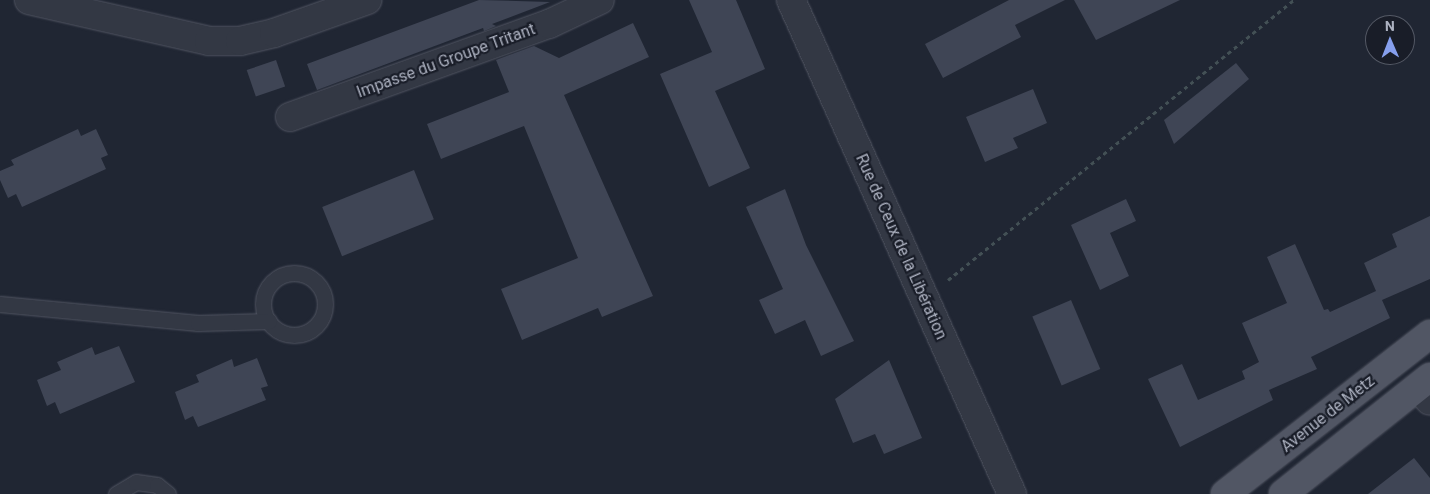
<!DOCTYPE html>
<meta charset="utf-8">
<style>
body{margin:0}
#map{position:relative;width:1430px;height:494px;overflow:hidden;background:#202633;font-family:Roboto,sans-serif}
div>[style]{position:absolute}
.building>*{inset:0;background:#3f4555;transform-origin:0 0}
.path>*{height:3px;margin-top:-1.5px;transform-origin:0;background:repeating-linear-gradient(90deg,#435055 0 4px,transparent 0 8px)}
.roads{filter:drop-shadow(0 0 1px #515562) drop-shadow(0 0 1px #515562)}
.lane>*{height:15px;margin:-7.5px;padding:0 7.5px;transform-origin:7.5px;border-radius:7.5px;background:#333844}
.lane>.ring{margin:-7.5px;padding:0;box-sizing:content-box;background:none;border:15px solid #333844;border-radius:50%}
.street>*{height:28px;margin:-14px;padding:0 14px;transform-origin:14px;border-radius:14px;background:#333844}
.primary>*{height:28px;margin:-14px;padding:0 14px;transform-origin:14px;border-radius:14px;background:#515664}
span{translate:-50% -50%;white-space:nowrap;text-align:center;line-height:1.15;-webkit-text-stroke:4.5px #191d28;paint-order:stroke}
.street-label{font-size:16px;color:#adb2c1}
.north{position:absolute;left:1365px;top:15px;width:50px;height:50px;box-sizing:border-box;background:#191d28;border:1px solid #545965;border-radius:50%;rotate:359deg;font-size:14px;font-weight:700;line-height:20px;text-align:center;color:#adb2c1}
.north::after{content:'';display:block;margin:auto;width:18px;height:22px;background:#869fed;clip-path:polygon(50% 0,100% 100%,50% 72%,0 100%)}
</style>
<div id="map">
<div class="building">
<div style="clip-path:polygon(479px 0,550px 2px,492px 24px,496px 26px,484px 31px,483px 28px,317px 90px,307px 64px)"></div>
<div style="clip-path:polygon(689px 0,736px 0,765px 69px,715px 91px,750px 168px,709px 187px,660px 74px,712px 52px)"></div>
<div style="clip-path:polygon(1009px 0,1065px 0,1015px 25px,1021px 37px,943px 78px,925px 44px)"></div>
<div style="clip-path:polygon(1074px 0,1180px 0,1096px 40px)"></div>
<div style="clip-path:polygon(633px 23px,649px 57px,564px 95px,653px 296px,602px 317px,598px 308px,522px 340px,501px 289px,578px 258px,524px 126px,441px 159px,427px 124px,509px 92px,496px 60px,534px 46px,559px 58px)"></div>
<div style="left:276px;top:60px;width:28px;height:31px;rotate:71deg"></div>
<div style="clip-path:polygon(1236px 63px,1249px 79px,1174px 144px,1164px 120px)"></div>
<div style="clip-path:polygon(1033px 89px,1047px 123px,1013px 138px,1018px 148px,985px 162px,966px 117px)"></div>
<div style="clip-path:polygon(78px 129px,81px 136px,96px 129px,108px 155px,101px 158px,106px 169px,22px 207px,16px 194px,8px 198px,0 180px,0 171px,14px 165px,11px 160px)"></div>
<div style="left:414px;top:170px;width:53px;height:99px;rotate:68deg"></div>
<div style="clip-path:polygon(785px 189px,806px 245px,854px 341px,821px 356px,805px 320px,775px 334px,759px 300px,783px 289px,746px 207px)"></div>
<div style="clip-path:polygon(1126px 199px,1136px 221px,1110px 233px,1129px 276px,1100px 290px,1071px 225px)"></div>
<div style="clip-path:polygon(1430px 216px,1430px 279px,1382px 300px,1390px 318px,1311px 357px,1317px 369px,1269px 390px,1273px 400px,1180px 447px,1148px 379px,1182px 364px,1198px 400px,1245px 379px,1242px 371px,1259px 362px,1242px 323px,1287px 303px,1267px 257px,1295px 244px,1324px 310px,1328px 309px,1330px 312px,1376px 291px,1364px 263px,1397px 247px,1392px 234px)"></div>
<div style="left:1071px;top:300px;width:75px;height:42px;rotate:67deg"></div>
<div style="clip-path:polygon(119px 346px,135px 382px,60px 414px,55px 402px,47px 406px,37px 380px,61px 370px,57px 362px,92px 347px,95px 355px)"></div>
<div style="clip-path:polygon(257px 358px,268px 386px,261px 388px,266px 400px,198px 427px,193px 416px,185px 420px,175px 392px,199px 382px,196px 375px,232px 359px,234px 367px)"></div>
<div style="clip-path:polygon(889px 360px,922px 438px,884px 454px,875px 434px,853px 443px,835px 399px)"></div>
<div style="clip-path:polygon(1414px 458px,1430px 478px,1430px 494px,1368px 494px)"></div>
</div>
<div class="path">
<div style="left:948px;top:280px;width:445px;rotate:-39deg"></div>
</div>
<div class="roads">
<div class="lane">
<div class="ring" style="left:263px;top:273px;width:47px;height:47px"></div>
<div style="left:0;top:304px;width:199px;rotate:5.5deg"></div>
<div style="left:198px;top:323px;width:71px;rotate:-1.6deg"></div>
<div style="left:116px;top:494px;width:23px;rotate:-31deg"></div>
<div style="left:136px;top:482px;width:21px;rotate:8deg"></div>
<div style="left:157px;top:485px;width:14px;rotate:39deg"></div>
</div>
<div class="street">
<div style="left:29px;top:0;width:185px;rotate:12.8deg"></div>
<div style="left:209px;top:41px;width:31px"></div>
<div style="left:240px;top:41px;width:35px;rotate:-13deg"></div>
<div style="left:274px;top:33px;width:99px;rotate:-19.5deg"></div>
<div style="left:791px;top:0;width:541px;rotate:65.9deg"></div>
<div style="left:290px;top:117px;width:275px;rotate:-19.8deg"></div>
<div style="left:549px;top:24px;width:56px;rotate:-25.2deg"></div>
<div style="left:1418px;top:387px;width:18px;rotate:49deg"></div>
</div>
<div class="primary">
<div style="left:1225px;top:494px;width:260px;rotate:-38deg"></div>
<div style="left:1283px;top:494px;width:188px;rotate:-38.5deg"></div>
</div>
</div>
<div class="street-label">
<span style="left:446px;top:61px;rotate:-20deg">Impasse du Groupe Tritant</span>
<span style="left:901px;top:247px;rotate:66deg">Rue de Ceux de la Libération</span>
<span style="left:1328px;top:414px;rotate:-38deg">Avenue de Metz</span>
</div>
<div class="north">N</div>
</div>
